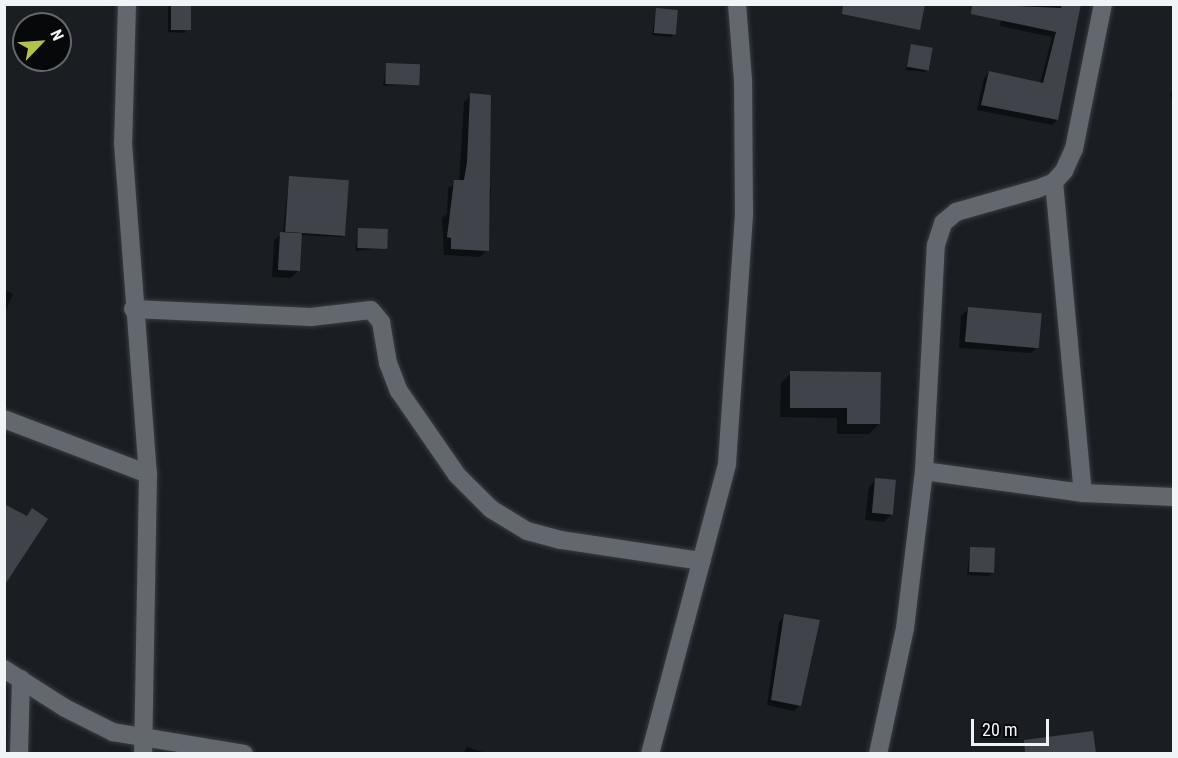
<!DOCTYPE html>
<style>
body{margin:0}
#map{position:relative;width:1178px;height:758px;overflow:hidden;background:#1a1e23;font-family:"Roboto Condensed",sans-serif}
div>[style]{position:absolute}
.shadow>*{inset:0;background:#0007}
.building>*{inset:0;background:#40444a;transform-origin:0 0}
.roads{filter:drop-shadow(0 0 2px #393c40) drop-shadow(0 0 2px #393c40)}
.street>*{height:18px;margin:-9px;padding:0 9px;transform-origin:9px;border-radius:9px;background:#63676e}
span{translate:-50% -50%;white-space:nowrap;text-align:center;line-height:1.15;-webkit-text-stroke:6px #07080a;paint-order:stroke}
.frame{position:absolute;inset:0;border:6px solid #f1f4f7;pointer-events:none}
.north{position:absolute;left:12px;top:12px;width:60px;height:60px;box-sizing:border-box;background:#07080a;border:2px solid #656669;border-radius:50%;rotate:65deg;font-size:16px;font-weight:700;line-height:24px;text-align:center;color:#f1f4f7}
.north::after{content:'';display:block;margin:auto;width:21px;height:27px;background:#b5c24a;clip-path:polygon(50% 0,100% 100%,50% 72%,0 100%)}
.scale{position:absolute;left:971px;top:719px;width:78px;height:27px;box-sizing:border-box;border:3px solid #f1f4f7;border-top:0;padding-left:8px;font-size:18px;line-height:21px;white-space:nowrap;color:#f1f4f7;-webkit-text-stroke:4px #07080a;paint-order:stroke}
</style>
<div id="map">
<div class="shadow">
<div style="clip-path:polygon(168px 4px,189px 4px,185px 33px,168px 32px)"></div>
<div style="clip-path:polygon(961px 4px,1081px 4px,1057px 120px,1052px 125px,977px 110px,984px 78px,989px 72px,1040px 84px,1052px 37px,1000px 26px,1002px 16px)"></div>
<div style="clip-path:polygon(657px 9px,674px 34px,671px 37px,652px 35px)"></div>
<div style="clip-path:polygon(912px 46px,928px 69px,925px 72px,906px 70px)"></div>
<div style="clip-path:polygon(387px 64px,418px 84px,383px 86px)"></div>
<div style="clip-path:polygon(1174px 91px,1174px 105px,1170px 94px)"></div>
<div style="clip-path:polygon(471px 95px,486px 188px,491px 189px,487px 250px,480px 257px,444px 255px,442px 218px,447px 214px,448px 188px,459px 182px,464px 102px)"></div>
<div style="clip-path:polygon(289px 178px,345px 234px,342px 237px,300px 235px,298px 271px,291px 278px,272px 277px,274px 240px,283px 233px)"></div>
<div style="clip-path:polygon(359px 230px,386px 248px,355px 251px)"></div>
<div style="clip-path:polygon(4px 290px,13px 294px,4px 314px)"></div>
<div style="clip-path:polygon(968px 309px,1038px 346px,1031px 353px,959px 348px,961px 316px)"></div>
<div style="clip-path:polygon(791px 373px,879px 424px,869px 434px,837px 434px,837px 418px,780px 417px,781px 383px)"></div>
<div style="clip-path:polygon(876px 480px,891px 515px,884px 522px,865px 520px,869px 487px)"></div>
<div style="clip-path:polygon(970px 549px,992px 573px,989px 576px,967px 575px)"></div>
<div style="clip-path:polygon(785px 616px,800px 705px,794px 711px,767px 705px,779px 622px)"></div>
<div style="clip-path:polygon(1092px 733px,1095px 754px,1038px 754px,1037px 746px)"></div>
<div style="clip-path:polygon(467px 747px,490px 754px,463px 754px)"></div>
</div>
<div class="building">
<div style="left:171px;top:4px;width:20px;height:26px"></div>
<div style="clip-path:polygon(843px 4px,925px 4px,920px 30px,842px 14px)"></div>
<div style="clip-path:polygon(972px 4px,1061px 8px,1062px 4px,1081px 4px,1058px 120px,981px 105px,989px 71px,1043px 83px,1056px 32px,971px 14px)"></div>
<div style="left:656px;top:8px;width:22px;height:25px;rotate:5deg"></div>
<div style="left:911px;top:44px;width:22px;height:23px;rotate:10deg"></div>
<div style="left:386px;top:63px;width:34px;height:21px;rotate:2deg"></div>
<div style="clip-path:polygon(470px 93px,491px 95px,489px 251px,451px 249px,451px 238px,447px 237px,454px 180px,464px 180px,467px 162px)"></div>
<div style="left:289px;top:176px;width:60px;height:56px;rotate:4deg"></div>
<div style="left:358px;top:228px;width:30px;height:20px;rotate:2deg"></div>
<div style="left:280px;top:232px;width:22px;height:38px;rotate:3deg"></div>
<div style="left:968px;top:307px;width:74px;height:35px;rotate:5deg"></div>
<div style="clip-path:polygon(790px 371px,881px 372px,880px 424px,847px 424px,847px 408px,790px 408px)"></div>
<div style="left:875px;top:478px;width:21px;height:35px;rotate:5deg"></div>
<div style="clip-path:polygon(4px 504px,27px 516px,32px 508px,48px 519px,4px 586px)"></div>
<div style="left:970px;top:547px;width:25px;height:25px;rotate:2deg"></div>
<div style="clip-path:polygon(784px 614px,820px 620px,801px 706px,771px 700px)"></div>
<div style="clip-path:polygon(1093px 731px,1096px 753px,1025px 753px,1024px 740px)"></div>
</div>
<div class="roads">
<div class="street">
<div style="left:127px;top:4px;width:139px;rotate:91.6deg"></div>
<div style="left:123px;top:143px;width:332px;rotate:85.7deg"></div>
<div style="left:148px;top:474px;width:280px;rotate:91deg"></div>
<div style="left:1054px;top:182px;width:312px;rotate:84.7deg"></div>
<div style="left:133px;top:309px;width:178px;rotate:2.6deg"></div>
<div style="left:311px;top:317px;width:60px;rotate:-6.7deg"></div>
<div style="left:371px;top:310px;width:16px;rotate:50deg"></div>
<div style="left:381px;top:322px;width:42px;rotate:80.3deg"></div>
<div style="left:388px;top:363px;width:30px;rotate:69deg"></div>
<div style="left:399px;top:391px;width:102px;rotate:55.4deg"></div>
<div style="left:457px;top:475px;width:48px;rotate:45deg"></div>
<div style="left:491px;top:509px;width:42px;rotate:31.4deg"></div>
<div style="left:527px;top:531px;width:35px;rotate:15deg"></div>
<div style="left:561px;top:540px;width:142px;rotate:8.5deg"></div>
<div style="left:4px;top:419px;width:154px;rotate:20.9deg"></div>
<div style="left:924px;top:471px;width:161px;rotate:7.9deg"></div>
<div style="left:1083px;top:493px;width:91px;rotate:2.5deg"></div>
<div style="left:4px;top:669px;width:72px;rotate:32.6deg"></div>
<div style="left:65px;top:708px;width:54px;rotate:26.6deg"></div>
<div style="left:113px;top:732px;width:133px;rotate:9.5deg"></div>
<div style="left:19px;top:754px;width:75px;rotate:-88.5deg"></div>
<div style="left:650px;top:754px;width:300px;rotate:-75.1deg"></div>
<div style="left:727px;top:464px;width:250px;rotate:-86.1deg"></div>
<div style="left:744px;top:215px;width:135px;rotate:-90.4deg"></div>
<div style="left:743px;top:80px;width:76px;rotate:-94.5deg"></div>
<div style="left:878px;top:754px;width:129px;rotate:-77.9deg"></div>
<div style="left:905px;top:628px;width:158px;rotate:-83.1deg"></div>
<div style="left:924px;top:471px;width:226px;rotate:-87deg"></div>
<div style="left:936px;top:245px;width:23px;rotate:-72deg"></div>
<div style="left:943px;top:223px;width:17px;rotate:-40deg"></div>
<div style="left:956px;top:212px;width:84px;rotate:-15.9deg"></div>
<div style="left:1037px;top:189px;width:18px;rotate:-22deg"></div>
<div style="left:1054px;top:182px;width:15px;rotate:-48deg"></div>
<div style="left:1064px;top:171px;width:24px;rotate:-66deg"></div>
<div style="left:1074px;top:149px;width:148px;rotate:-78.7deg"></div>
</div>
</div>
<div class="frame"></div>
<div class="north">N</div>
<div class="scale">20 m</div>
</div>
